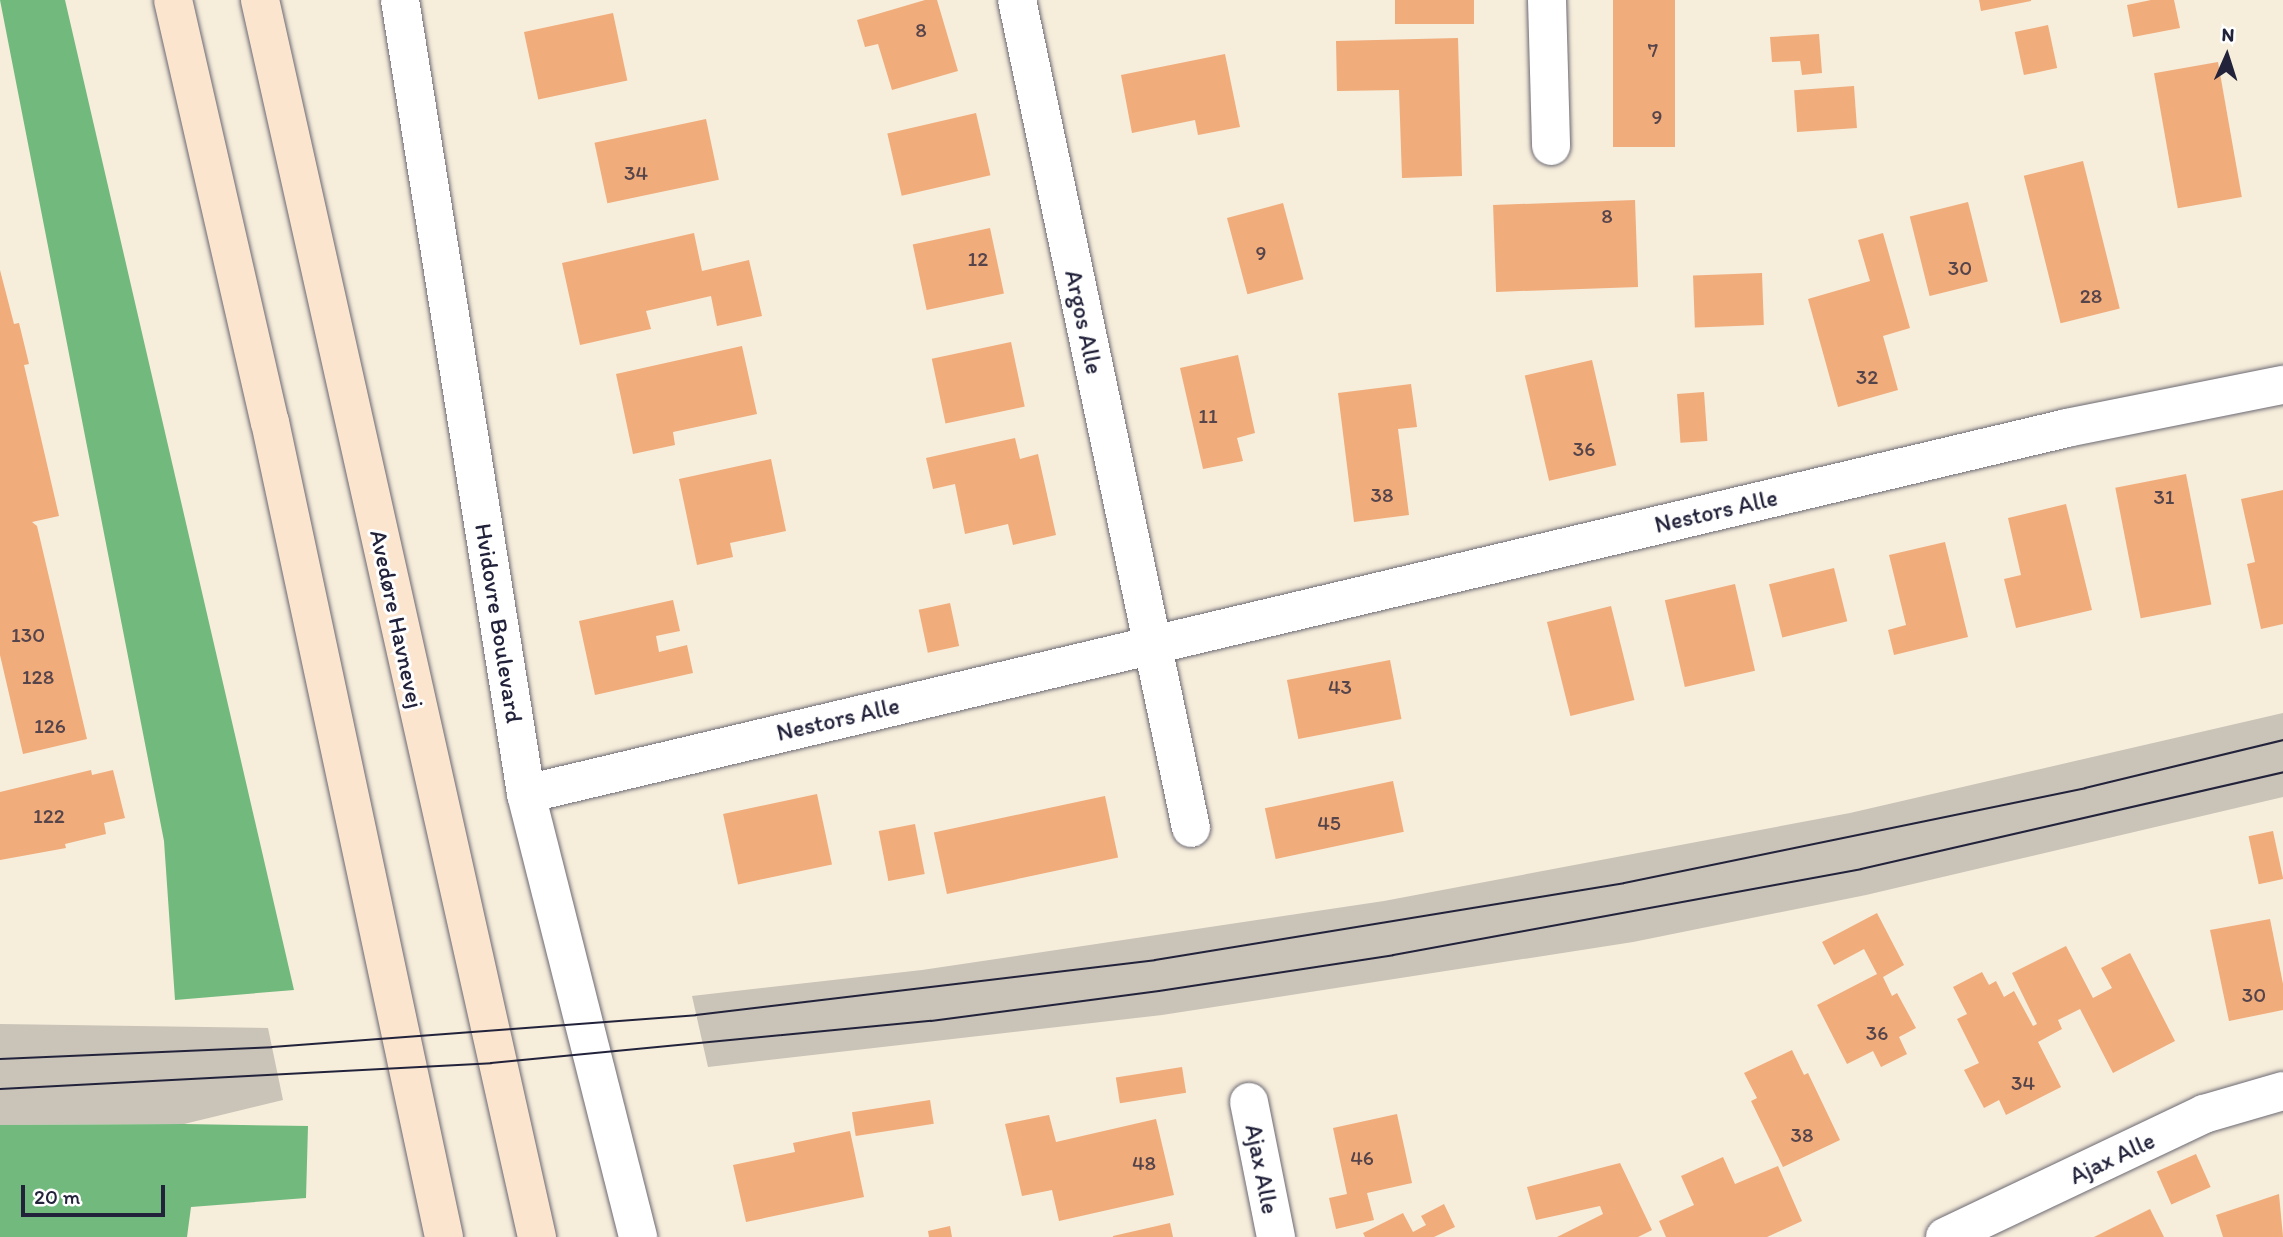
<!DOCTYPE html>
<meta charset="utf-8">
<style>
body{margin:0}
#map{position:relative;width:2283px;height:1237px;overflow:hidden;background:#f6eddb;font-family:Itim,sans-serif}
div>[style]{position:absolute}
.industrial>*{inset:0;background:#c9c3b8}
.forest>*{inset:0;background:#72b97e}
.building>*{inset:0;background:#f0ac7b;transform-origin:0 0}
.roads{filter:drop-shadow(0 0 2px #6c6973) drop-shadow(0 0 2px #6c6973)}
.street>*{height:38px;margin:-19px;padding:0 19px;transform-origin:19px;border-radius:19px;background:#fff}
.secondary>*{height:38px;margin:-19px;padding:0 19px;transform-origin:19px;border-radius:19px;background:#fbe5cf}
.tram>*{height:2px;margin:-1px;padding:0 1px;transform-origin:1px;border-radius:1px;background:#22223b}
span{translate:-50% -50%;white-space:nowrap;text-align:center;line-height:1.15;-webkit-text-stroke:6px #fff;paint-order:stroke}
.number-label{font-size:21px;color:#56444b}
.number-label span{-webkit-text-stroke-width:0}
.street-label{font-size:24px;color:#22223b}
.north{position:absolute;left:2192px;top:21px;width:70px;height:70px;-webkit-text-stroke:5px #fff;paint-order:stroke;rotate:3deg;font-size:19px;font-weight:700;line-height:28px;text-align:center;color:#22223b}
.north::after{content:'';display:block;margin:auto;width:24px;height:32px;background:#22223b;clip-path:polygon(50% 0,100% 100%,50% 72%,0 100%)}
.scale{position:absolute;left:21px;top:1185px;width:144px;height:32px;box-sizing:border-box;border:4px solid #22223b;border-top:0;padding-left:9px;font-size:21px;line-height:24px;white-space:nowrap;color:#22223b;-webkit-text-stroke:5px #fff;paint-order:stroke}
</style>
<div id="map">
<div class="industrial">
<div style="clip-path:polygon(2283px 713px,2283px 797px,1866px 895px,1633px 942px,1162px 1015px,708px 1067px,692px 996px,922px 970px,1384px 901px,1850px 813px)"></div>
<div style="clip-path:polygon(0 1024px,268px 1028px,283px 1100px,184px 1124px,0 1125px)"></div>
</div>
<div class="forest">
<div style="clip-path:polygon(0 0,65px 0,294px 990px,175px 1000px,164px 841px)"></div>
<div style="clip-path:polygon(184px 1124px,308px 1126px,306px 1198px,191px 1207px,187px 1237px,0 1237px,0 1125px)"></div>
</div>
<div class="building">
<div style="clip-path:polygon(925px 0,937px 0,958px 71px,892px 90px,878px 44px,865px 47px,857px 20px)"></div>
<div style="left:1395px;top:0;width:79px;height:24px"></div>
<div style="left:1613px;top:0;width:62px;height:147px"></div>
<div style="clip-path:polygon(1979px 0,2031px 0,2031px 1px,1981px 11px)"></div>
<div style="clip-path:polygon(2151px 0,2174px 0,2180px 28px,2133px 37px,2127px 5px)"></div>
<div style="left:613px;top:13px;width:69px;height:91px;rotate:78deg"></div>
<div style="left:2048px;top:25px;width:44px;height:34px;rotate:78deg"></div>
<div style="clip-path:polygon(1819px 34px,1822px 73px,1802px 75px,1800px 61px,1772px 62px,1770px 37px)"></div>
<div style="clip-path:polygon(1458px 38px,1462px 176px,1402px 178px,1399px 90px,1337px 91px,1336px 41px)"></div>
<div style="clip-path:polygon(1225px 54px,1240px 127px,1198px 135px,1195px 120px,1132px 133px,1121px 75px)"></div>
<div style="left:2218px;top:62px;width:137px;height:65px;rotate:80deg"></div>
<div style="left:1854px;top:86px;width:42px;height:60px;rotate:86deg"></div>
<div style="left:976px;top:113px;width:64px;height:91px;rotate:77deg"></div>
<div style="left:706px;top:119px;width:62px;height:114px;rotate:78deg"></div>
<div style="left:2083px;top:161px;width:152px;height:61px;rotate:76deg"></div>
<div style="left:1635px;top:200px;width:87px;height:142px;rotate:88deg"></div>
<div style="left:1968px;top:202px;width:82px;height:60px;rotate:76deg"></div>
<div style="left:1283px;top:203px;width:79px;height:58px;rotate:75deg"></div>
<div style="left:990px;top:228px;width:67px;height:79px;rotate:78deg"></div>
<div style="clip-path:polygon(694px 233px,702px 271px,749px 260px,762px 316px,717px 326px,711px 296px,646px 311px,651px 329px,580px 345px,562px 263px)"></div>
<div style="clip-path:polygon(1883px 233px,1910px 328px,1883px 336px,1898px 390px,1838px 407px,1808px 299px,1870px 281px,1858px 240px)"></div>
<div style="clip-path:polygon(0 270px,14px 324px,19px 323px,29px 364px,24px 365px,59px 516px,32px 522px,37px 526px,87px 739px,23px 754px,0 655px)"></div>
<div style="left:1762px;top:273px;width:52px;height:69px;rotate:88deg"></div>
<div style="left:1011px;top:342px;width:66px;height:81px;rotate:78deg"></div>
<div style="clip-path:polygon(742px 346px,757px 414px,673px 432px,675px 445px,633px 454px,616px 374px)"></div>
<div style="clip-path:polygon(1238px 355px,1255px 433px,1237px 438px,1243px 461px,1203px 469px,1180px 368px)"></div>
<div style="left:1592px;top:360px;width:108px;height:69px;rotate:77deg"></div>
<div style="clip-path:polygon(1411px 384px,1417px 427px,1398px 429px,1409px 515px,1354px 522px,1338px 393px)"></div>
<div style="left:1704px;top:392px;width:49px;height:27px;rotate:86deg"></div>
<div style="clip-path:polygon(1015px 438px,1020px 459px,1038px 454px,1056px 535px,1013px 545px,1008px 524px,965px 534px,955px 484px,933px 489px,926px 458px)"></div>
<div style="clip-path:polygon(771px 459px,786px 531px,730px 543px,733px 557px,697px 565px,679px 479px)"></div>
<div style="left:2186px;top:474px;width:133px;height:72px;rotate:79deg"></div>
<div style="clip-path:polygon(2283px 490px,2283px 624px,2261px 629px,2247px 564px,2255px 562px,2241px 499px)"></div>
<div style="clip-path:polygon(2066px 504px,2092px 610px,2016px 628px,2004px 579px,2021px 575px,2008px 518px)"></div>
<div style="clip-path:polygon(1945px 542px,1968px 637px,1894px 655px,1888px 630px,1906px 625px,1889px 555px)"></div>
<div style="left:1834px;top:568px;width:55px;height:67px;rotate:76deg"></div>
<div style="left:1735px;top:584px;width:89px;height:72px;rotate:77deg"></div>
<div style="clip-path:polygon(673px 600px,680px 631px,656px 636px,659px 652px,687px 645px,693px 673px,595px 695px,579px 621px)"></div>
<div style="left:950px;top:603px;width:44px;height:32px;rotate:78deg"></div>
<div style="left:1611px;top:606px;width:97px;height:66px;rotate:76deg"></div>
<div style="left:1390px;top:660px;width:60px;height:105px;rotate:79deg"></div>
<div style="clip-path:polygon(91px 770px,92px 775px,113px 770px,125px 818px,104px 823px,106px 834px,65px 844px,66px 848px,0 860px,0 792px)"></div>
<div style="left:1393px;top:781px;width:52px;height:131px;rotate:78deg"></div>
<div style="left:817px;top:794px;width:72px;height:96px;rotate:78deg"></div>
<div style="left:1105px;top:796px;width:63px;height:175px;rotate:78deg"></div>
<div style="left:915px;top:824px;width:51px;height:37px;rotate:79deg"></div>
<div style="left:2273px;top:831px;width:49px;height:25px;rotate:78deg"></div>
<div style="clip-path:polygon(1877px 913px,1904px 965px,1883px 977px,1892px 996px,1897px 993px,1916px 1028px,1899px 1037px,1907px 1054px,1881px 1067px,1873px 1051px,1847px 1064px,1817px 1005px,1877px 974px,1864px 949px,1834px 965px,1822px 942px)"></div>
<div style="clip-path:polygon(2270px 919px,2283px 984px,2283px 1010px,2229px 1021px,2210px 930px)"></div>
<div style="clip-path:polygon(2066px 946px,2093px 998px,2112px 988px,2101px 968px,2130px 953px,2175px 1041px,2113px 1073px,2080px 1009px,2058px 1020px,2062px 1029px,2038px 1042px,2061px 1087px,2006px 1115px,1999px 1100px,1984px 1108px,1964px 1070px,1979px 1063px,1957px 1019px,1967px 1014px,1953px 987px,1982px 972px,1989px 985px,1996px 981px,2004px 997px,2014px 991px,2033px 1026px,2037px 1024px,2012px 973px)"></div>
<div style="clip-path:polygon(1792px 1050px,1804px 1075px,1808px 1073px,1840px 1140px,1783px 1167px,1751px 1101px,1757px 1098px,1744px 1073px)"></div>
<div style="left:1182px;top:1067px;width:26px;height:67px;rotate:81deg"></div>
<div style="left:930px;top:1100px;width:24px;height:79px;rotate:81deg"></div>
<div style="clip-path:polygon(1397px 1114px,1412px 1183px,1367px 1193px,1374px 1220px,1336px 1229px,1329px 1198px,1347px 1194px,1333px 1128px)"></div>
<div style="clip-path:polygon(1049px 1115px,1056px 1142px,1156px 1119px,1174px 1195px,1059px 1221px,1052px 1190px,1022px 1196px,1005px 1124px)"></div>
<div style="clip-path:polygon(850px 1131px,864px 1197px,746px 1222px,733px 1165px,795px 1152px,793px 1143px)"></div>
<div style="left:2196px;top:1154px;width:36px;height:43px;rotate:66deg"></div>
<div style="clip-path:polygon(1723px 1157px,1735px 1184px,1778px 1166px,1802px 1221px,1767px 1237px,1666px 1237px,1659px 1221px,1694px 1205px,1681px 1176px)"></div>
<div style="clip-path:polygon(1620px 1163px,1652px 1230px,1638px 1237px,1557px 1237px,1603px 1214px,1600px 1206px,1536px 1220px,1527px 1187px)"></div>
<div style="clip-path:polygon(2279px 1194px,2283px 1237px,2223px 1237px,2216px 1215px)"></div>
<div style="clip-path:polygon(1444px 1204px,1455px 1227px,1434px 1237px,1365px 1237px,1363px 1233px,1403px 1213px,1413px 1232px,1426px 1225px,1421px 1216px)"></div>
<div style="clip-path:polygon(2150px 1209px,2164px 1237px,2094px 1237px)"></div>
<div style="clip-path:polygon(1170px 1223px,1173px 1237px,1113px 1237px,1113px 1236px)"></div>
<div style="clip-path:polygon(950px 1226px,952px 1237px,929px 1237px,928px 1231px)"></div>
</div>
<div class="roads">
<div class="street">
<div style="left:400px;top:0;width:804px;rotate:80.98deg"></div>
<div style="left:526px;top:794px;width:457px;rotate:75.8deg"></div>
<div style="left:1017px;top:0;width:846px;rotate:78.13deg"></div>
<div style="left:1547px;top:0;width:146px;rotate:88.4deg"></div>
<div style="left:526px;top:794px;width:1584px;rotate:-13.36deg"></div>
<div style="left:2067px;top:428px;width:220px;rotate:-11.3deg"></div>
<div style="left:1249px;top:1102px;width:138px;rotate:78.7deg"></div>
<div style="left:1945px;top:1237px;width:287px;rotate:-25.4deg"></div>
<div style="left:2204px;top:1114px;width:82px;rotate:-16.2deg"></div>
</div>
<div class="secondary">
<div style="left:173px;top:0;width:433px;rotate:77.1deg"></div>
<div style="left:270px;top:422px;width:833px;rotate:77.95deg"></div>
<div style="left:260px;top:0;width:1268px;rotate:77.38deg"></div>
</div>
</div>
<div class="tram">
<div style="left:0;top:1059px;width:272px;rotate:-2.5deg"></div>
<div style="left:272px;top:1047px;width:425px;rotate:-4.3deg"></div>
<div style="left:696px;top:1015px;width:462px;rotate:-6.8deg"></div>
<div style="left:1155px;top:960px;width:475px;rotate:-9.3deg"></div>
<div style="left:1624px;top:883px;width:471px;rotate:-11.6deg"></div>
<div style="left:2085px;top:788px;width:204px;rotate:-13.6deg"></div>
<div style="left:0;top:1089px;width:492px;rotate:-3deg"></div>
<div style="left:491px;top:1063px;width:442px;rotate:-5.5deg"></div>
<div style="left:931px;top:1021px;width:230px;rotate:-7.5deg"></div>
<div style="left:1159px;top:991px;width:237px;rotate:-8.7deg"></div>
<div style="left:1393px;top:955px;width:476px;rotate:-10.4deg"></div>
<div style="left:1861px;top:869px;width:433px;rotate:-12.9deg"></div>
</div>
<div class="number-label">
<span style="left:921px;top:30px">8</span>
<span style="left:1653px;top:50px">7</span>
<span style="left:1657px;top:117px">9</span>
<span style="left:636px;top:173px">34</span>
<span style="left:1607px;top:216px">8</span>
<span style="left:1261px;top:253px">9</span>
<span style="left:978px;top:259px">12</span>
<span style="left:1960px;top:268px">30</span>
<span style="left:2091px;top:296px">28</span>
<span style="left:1867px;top:377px">32</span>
<span style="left:1208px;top:416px">11</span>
<span style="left:1584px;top:449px">36</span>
<span style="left:1382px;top:495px">38</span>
<span style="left:2164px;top:497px">31</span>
<span style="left:28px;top:635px">130</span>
<span style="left:38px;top:677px">128</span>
<span style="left:1340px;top:687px">43</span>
<span style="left:50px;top:726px">126</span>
<span style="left:49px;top:816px">122</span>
<span style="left:1329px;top:823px">45</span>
<span style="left:2254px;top:995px">30</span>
<span style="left:1877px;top:1033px">36</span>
<span style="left:2023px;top:1083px">34</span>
<span style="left:1802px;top:1135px">38</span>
<span style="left:1362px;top:1158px">46</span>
<span style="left:1144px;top:1163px">48</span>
</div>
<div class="street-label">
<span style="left:1084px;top:322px;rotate:78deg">Argos Alle</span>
<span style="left:1716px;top:511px;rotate:-13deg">Nestors Alle</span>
<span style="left:397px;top:619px;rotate:78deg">Avedøre Havnevej</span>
<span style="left:499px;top:623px;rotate:81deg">Hvidovre Boulevard</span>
<span style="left:838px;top:719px;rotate:-13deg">Nestors Alle</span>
<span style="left:2112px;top:1158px;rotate:-25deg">Ajax Alle</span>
<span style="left:1262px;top:1169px;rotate:79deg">Ajax Alle</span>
</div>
<div class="north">N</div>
<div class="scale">20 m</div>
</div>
